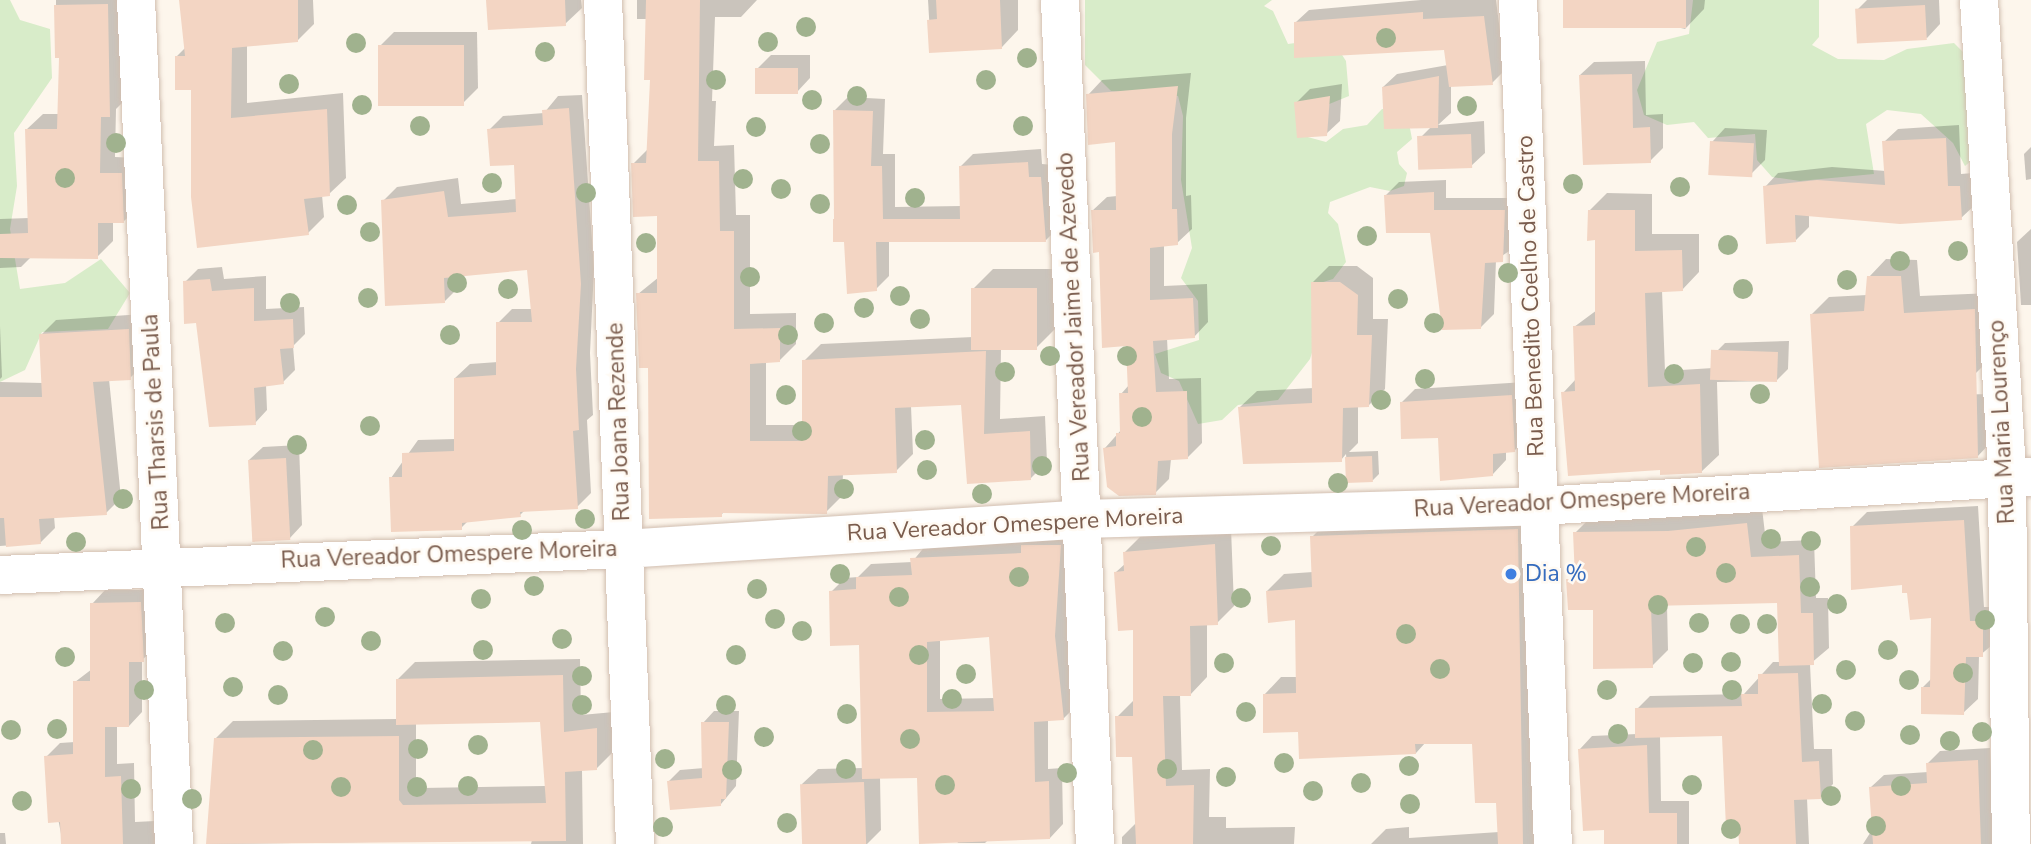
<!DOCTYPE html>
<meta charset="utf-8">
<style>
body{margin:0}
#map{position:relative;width:2031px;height:844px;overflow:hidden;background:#fdf6ec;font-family:"Nunito Sans",sans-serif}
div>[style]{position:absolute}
.green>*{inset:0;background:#d8ecc9}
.shadow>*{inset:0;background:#0003}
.building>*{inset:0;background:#f3d5c3;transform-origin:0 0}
.roads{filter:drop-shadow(0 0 2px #d1beb0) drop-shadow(0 0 2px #d1beb0)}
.minor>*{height:38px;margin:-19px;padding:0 19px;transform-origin:19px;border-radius:19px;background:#fff}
.trees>*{width:20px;height:20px;margin:-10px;border-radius:50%;background:#a0b28e}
.dots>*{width:19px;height:19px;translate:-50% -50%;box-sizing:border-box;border:4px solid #fffaf3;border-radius:50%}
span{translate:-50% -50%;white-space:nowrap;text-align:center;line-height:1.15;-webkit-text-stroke:5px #fffaf3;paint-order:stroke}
.street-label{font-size:23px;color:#7a5c4d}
.shop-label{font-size:23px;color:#366cbe}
.left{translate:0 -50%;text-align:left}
</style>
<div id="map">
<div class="green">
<div style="clip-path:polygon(0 0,10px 0,20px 20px,50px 29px,52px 78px,14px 133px,17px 186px,10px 229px,20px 289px,65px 283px,101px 259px,130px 293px,108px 329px,42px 332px,25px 370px,0 382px)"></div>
<div style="clip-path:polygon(1085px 0,1272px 0,1264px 6px,1273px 11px,1288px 44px,1331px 38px,1346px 61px,1349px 96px,1317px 109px,1304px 136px,1326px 142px,1343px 129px,1367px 125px,1382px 109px,1400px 109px,1409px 123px,1412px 139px,1397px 152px,1399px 164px,1407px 173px,1404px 186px,1390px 191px,1370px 187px,1330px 202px,1328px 213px,1338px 224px,1346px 262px,1333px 279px,1317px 284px,1316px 340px,1310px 359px,1278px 400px,1238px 405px,1222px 420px,1198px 424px,1179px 381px,1161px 373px,1155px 354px,1199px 340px,1198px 301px,1181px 278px,1192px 248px,1181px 180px,1183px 116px,1178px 96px,1111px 91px,1085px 65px)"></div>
<div style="clip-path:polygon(1693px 0,1819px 0,1819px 37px,1812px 45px,1838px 59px,1884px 60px,1907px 49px,1954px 43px,1969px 58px,1997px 139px,1965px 166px,1953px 143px,1921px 114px,1887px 110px,1866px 124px,1874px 174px,1800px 181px,1772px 177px,1757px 160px,1755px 134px,1708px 138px,1694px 122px,1667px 125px,1644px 115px,1637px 90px,1657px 42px,1689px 34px)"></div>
</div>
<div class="shadow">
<div style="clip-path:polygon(56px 0,124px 0,125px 100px,116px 109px,115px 157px,137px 158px,140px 206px,123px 222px,113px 221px,113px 241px,97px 257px,31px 257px,21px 267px,0 268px,0 219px,29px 218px,26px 130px,43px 114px,59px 114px,61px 56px,56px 56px)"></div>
<div style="clip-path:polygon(181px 0,313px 0,314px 24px,297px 41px,247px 45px,247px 103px,343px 93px,346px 178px,329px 194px,322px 195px,324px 217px,308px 233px,192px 88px,176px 57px,186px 47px)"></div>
<div style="clip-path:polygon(488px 0,581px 0,582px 8px,565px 24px)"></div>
<div style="clip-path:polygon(637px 0,757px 0,741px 17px,715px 17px,712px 101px,716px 101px,714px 146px,734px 145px,736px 215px,750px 215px,750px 314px,796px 313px,796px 344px,779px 361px,766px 361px,766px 425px,804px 425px,804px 361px,821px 344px,973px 337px,973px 289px,993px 269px,1056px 269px,1056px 328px,1036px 348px,1001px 348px,1000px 419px,1045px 416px,1047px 462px,1031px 478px,968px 482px,963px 404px,911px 406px,913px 454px,896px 471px,843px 474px,842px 496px,826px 512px,725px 511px,721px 515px,650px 366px,638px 294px,659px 277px,659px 214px,633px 164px,649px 148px,652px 78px,647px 19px,637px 19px)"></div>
<div style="clip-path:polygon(928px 0,1018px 0,1018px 30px,1002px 47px,931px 51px)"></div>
<div style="clip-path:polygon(1421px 0,1496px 0,1505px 70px,1492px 83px,1451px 85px,1451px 113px,1438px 125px,1484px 121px,1485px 153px,1471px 166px,1419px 139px,1432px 126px,1383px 87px,1397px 74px,1448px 65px,1446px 48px,1296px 22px,1309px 10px)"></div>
<div style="clip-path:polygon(1564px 0,1705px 0,1704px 9px,1685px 29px)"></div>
<div style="clip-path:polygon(1867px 0,1939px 0,1940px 24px,1927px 38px,1857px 10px)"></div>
<div style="clip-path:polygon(394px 32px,477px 32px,478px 88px,464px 102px,380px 46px)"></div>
<div style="clip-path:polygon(771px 55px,810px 55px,810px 78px,797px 92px,757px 69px)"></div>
<div style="clip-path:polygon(1645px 61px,1646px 115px,1663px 114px,1663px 148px,1650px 161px,1580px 75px,1594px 62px)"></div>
<div style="clip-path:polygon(1191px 73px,1186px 118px,1186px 196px,1191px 195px,1192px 229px,1177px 243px,1164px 244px,1164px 286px,1207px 284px,1208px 322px,1194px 337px,1167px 338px,1169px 379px,1201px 378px,1202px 443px,1187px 458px,1171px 459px,1169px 479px,1155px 493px,1105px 448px,1122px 429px,1121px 394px,1129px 385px,1128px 344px,1092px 211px,1107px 197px,1117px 196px,1117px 140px,1088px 95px,1102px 80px)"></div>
<div style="clip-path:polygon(1342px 84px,1340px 121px,1326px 134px,1296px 103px,1310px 89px)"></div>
<div style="clip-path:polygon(582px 95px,594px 269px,590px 353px,593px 415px,587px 420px,591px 493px,577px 507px,525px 510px,520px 515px,469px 520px,461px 528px,391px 478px,418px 440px,456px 439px,455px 378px,470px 364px,498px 362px,498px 323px,512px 309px,533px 309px,529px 268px,458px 275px,459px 287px,445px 301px,383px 201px,397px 187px,458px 178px,461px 204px,517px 199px,516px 163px,489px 130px,503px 116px,544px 113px,558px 96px)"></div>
<div style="clip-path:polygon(848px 97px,885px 99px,883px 154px,895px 154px,895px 207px,961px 206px,960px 167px,973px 154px,1041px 149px,1042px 164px,1054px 165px,1058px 228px,1045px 241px,889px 240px,889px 276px,876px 289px,835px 110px)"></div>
<div style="clip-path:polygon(1959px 125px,1961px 174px,1973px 173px,1975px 205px,1961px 218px,1809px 214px,1809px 227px,1796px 240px,1765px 187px,1778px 173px,1832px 167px,1886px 171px,1884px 142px,1898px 129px)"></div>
<div style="clip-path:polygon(1725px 128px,1767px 130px,1765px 160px,1751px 174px,1712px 142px)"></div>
<div style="clip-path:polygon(2031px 147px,2031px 179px,2026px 180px,2024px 154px)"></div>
<div style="clip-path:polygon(1446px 180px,1446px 198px,1517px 198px,1515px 247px,1496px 260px,1494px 314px,1481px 327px,1432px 231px,1386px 195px,1399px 182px)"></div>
<div style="clip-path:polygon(1607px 193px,1652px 194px,1652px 234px,1699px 234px,1699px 272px,1682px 290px,1662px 290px,1665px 371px,1713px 368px,1713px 355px,1725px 343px,1789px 341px,1788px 369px,1776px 381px,1717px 382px,1719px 455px,1701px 472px,1661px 469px,1563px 393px,1576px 379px,1574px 327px,1597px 310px,1597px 239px,1589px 211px)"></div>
<div style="clip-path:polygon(2031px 229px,2031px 305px,2021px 305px,2017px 242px)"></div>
<div style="clip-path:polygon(1886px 259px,1917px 260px,1920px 296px,1992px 293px,1991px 358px,1974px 375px,1937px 395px,1993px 394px,1994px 439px,1977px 457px,1812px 314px,1829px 297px,1867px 295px,1869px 277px)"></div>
<div style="clip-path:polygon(1329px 266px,1357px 266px,1373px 278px,1373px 319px,1388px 319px,1385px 389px,1369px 405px,1358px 406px,1358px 443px,1349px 452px,1378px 451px,1379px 474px,1373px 480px,1348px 482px,1346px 454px,1341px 460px,1240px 407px,1257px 391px,1314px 388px,1313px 282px)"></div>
<div style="clip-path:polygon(222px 267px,224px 279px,266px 276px,266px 309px,304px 307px,305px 334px,293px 346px,295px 370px,283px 382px,266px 384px,267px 410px,255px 423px,198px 321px,185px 282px,198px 269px)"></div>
<div style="clip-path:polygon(143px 314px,145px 363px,130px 378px,109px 379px,121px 498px,106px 513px,54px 516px,55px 528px,40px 543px,0 546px,0 382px,43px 383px,41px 335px,56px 320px)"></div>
<div style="clip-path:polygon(0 326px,2px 377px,0 379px)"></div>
<div style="clip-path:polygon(1525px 382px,1528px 437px,1514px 451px,1506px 451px,1506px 460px,1493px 474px,1402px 402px,1415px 389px)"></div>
<div style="clip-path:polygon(299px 445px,302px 525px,289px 539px,249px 460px,263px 447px)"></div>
<div style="clip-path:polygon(1978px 506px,1984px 607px,1997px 607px,1997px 641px,1979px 656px,1978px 699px,1963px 713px,1923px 687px,1932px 678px,1932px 616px,1852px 527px,1867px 512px)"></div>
<div style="clip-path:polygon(1762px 508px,1766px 542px,1814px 540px,1816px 598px,1828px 598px,1829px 648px,1810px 664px,1814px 749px,1832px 749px,1833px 784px,1820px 798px,1807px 798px,1809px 844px,1741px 844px,1724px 734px,1660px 736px,1661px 801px,1689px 801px,1689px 844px,1606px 844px,1606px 829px,1580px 749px,1592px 736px,1637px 734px,1637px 709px,1650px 696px,1744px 694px,1773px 662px,1780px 662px,1779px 602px,1667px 604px,1668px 650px,1652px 666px,1568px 580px,1576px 571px,1575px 533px,1591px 517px)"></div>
<div style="clip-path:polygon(1534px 513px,1544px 844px,1371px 844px,1386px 829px,1409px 827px,1409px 838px,1499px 832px,1498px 802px,1474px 743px,1426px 742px,1416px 753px,1300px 730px,1264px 695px,1281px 677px,1297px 677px,1296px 618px,1267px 591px,1284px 574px,1313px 572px,1312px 537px,1329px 520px)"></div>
<div style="clip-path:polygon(1231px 528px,1234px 606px,1217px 623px,1207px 624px,1207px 677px,1190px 695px,1180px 695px,1182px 770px,1210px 769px,1209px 817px,1226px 817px,1226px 828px,1295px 827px,1294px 844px,1122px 844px,1122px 837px,1137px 822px,1134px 755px,1117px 717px,1134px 700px,1135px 628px,1116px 572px,1126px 563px,1125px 552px,1142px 535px)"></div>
<div style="clip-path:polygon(evenodd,1074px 532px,1077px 705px,1063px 719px,1048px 719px,1048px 769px,1062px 768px,1063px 824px,1050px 838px,990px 838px,985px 843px,958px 843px,919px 776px,880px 777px,881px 830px,867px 844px,807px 844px,802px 784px,818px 769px,864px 768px,861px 644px,831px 592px,845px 578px,858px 577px,871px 564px,912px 562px,926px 545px,1074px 532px,991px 635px,995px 698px,940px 699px,940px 639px,991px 635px)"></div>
<div style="clip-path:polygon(105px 590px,154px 590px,156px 647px,142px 660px,142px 712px,129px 726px,117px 726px,117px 764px,134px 763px,135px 822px,155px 821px,156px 844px,63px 844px,46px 757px,60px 743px,75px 742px,75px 682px,92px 669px,92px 604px)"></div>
<div style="clip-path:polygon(evenodd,580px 659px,581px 715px,614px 712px,614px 751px,596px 769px,582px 769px,583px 844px,531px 844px,532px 840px,208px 844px,215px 739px,233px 721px,398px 719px,397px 680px,415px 662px,580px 659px,541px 720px,546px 786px,421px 788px,416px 782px,416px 723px,541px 720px)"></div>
<div style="clip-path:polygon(714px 711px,739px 711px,736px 786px,721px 804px,669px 781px,680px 770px,704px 768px,703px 723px)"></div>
<div style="clip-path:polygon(1990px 748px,1994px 844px,1863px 844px,1874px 827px,1871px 787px,1884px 775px,1928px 772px,1927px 764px,1940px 751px)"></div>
<div style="clip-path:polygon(0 833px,5px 833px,6px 844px,0 844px)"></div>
</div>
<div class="building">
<div style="clip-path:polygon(179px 0,298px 0,298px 42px,232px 48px,231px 118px,327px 109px,330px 196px,304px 199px,309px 235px,197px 248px,191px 197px,191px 90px,175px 90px,175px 56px,185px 56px)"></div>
<div style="clip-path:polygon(486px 0,565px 0,566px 26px,488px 30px)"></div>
<div style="clip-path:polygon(646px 0,700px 0,698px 161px,719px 161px,720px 231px,734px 231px,734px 329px,780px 328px,780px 362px,750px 364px,750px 441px,802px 441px,802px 360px,986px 351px,984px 434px,1030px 431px,1031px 480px,967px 484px,961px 405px,895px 408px,897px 473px,828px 476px,827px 514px,722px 513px,722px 517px,649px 519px,648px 368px,639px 368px,636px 293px,657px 293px,657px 216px,633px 217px,631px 163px,646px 163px,650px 80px,644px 80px)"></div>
<div style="clip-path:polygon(936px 0,1000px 0,1002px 49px,929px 53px,927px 20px,937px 19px)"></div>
<div style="left:1563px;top:0;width:123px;height:28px"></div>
<div style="clip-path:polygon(108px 4px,110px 117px,101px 117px,100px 173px,122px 173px,124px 223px,98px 223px,98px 259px,0 258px,0 234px,28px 233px,25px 129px,57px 129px,59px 58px,55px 58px,54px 5px)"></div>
<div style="left:1925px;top:5px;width:35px;height:70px;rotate:87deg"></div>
<div style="clip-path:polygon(1423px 12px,1423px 19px,1484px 16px,1493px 85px,1449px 87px,1444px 50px,1294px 58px,1294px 22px)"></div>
<div style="left:378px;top:45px;width:86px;height:61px"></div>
<div style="left:755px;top:68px;width:43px;height:26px"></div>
<div style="clip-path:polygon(1632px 74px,1633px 128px,1650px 127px,1651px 163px,1583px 165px,1579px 75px)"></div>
<div style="clip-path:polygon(1439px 76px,1438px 128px,1384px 129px,1382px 87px)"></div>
<div style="clip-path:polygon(1178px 86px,1172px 134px,1172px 209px,1177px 209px,1178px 245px,1150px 248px,1150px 300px,1193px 298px,1195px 338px,1153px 341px,1156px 392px,1187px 391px,1188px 459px,1158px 461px,1156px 495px,1119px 496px,1107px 487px,1103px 448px,1116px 446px,1116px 433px,1120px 433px,1119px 393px,1128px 393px,1126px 346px,1102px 348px,1099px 252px,1093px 253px,1091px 210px,1116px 210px,1115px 142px,1088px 145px,1086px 94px)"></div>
<div style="clip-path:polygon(1330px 96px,1327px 136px,1297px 138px,1294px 102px)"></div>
<div style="clip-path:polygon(569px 108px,581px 284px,576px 369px,579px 430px,573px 431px,578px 509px,520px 512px,521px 517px,462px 523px,462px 530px,391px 532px,389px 477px,402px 477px,402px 453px,454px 451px,454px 378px,496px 375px,496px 322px,532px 322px,527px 270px,444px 278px,445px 303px,385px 306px,381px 200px,444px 191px,448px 217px,516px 212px,514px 165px,490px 166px,487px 129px,543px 125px,542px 110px)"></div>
<div style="clip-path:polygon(833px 110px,873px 111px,871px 166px,882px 166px,883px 219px,960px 219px,959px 166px,1028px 162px,1029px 177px,1041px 177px,1046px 242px,876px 242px,877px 291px,847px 294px,844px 242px,833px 242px,833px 219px,843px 219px,834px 219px)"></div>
<div style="left:1471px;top:134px;width:34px;height:54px;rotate:88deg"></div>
<div style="clip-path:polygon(1946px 138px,1948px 186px,1960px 186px,1962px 220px,1900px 224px,1795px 215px,1796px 242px,1766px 244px,1763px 186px,1817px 180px,1885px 185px,1882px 141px)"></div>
<div style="left:1710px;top:141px;width:44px;height:34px;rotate:3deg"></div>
<div style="clip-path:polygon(1434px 192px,1434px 210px,1505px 210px,1503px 262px,1485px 263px,1481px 329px,1442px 330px,1430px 233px,1386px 233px,1384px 195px)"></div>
<div style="clip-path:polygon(1588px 210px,1635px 210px,1635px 251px,1682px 250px,1683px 291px,1645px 293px,1648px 387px,1700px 384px,1702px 473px,1660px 475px,1660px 470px,1568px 476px,1561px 392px,1575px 391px,1573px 326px,1595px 325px,1595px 240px,1587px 241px)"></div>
<div style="clip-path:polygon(1867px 276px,1901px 276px,1904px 313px,1975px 309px,1978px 458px,1819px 468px,1810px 314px,1864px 311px)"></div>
<div style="clip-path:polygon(210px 279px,212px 291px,254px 288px,254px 321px,293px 319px,294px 348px,280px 349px,284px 384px,254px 388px,256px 425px,209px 427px,196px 323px,184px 324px,183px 281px)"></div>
<div style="clip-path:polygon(1311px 282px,1340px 282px,1358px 295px,1357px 335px,1372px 335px,1369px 407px,1343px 408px,1342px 462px,1243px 464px,1238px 407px,1312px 403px)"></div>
<div style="left:971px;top:288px;width:66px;height:62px"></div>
<div style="clip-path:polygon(129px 329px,131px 380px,93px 382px,107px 515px,39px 519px,41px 544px,6px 547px,4px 518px,0 518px,0 397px,42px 397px,39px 334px)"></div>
<div style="left:1778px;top:352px;width:30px;height:67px;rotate:92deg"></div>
<div style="clip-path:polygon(1512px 395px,1515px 452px,1493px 454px,1493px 476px,1440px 481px,1438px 438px,1401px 439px,1400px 402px)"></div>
<div style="left:1372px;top:456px;width:26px;height:27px;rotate:88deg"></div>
<div style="left:286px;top:458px;width:82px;height:38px;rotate:87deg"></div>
<div style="clip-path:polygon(1964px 520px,1970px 621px,1983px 621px,1983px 657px,1966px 657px,1964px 715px,1921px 714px,1921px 687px,1930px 687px,1931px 618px,1910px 620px,1907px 593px,1902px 593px,1902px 585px,1851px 590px,1850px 526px)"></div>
<div style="clip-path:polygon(1747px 523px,1751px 557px,1799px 555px,1801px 613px,1813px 613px,1814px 665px,1779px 666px,1777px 603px,1651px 606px,1653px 668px,1593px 669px,1593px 610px,1568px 610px,1566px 579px,1575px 579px,1573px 532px,1668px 531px)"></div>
<div style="clip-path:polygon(1518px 529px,1523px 844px,1498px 844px,1496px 803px,1475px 803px,1472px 744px,1415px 744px,1416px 754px,1299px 759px,1298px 732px,1263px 733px,1263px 694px,1296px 693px,1295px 620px,1268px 623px,1266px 591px,1312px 587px,1310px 536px)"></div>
<div style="clip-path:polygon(1215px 544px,1218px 625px,1190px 626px,1191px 696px,1163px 696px,1166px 786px,1194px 785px,1193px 844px,1136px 844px,1132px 757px,1116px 757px,1115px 716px,1133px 716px,1133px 630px,1118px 631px,1114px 572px,1124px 571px,1123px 552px)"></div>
<div style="clip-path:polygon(evenodd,1021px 545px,1061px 545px,1055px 636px,1064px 720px,1034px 722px,1035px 782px,1049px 781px,1050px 839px,919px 844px,917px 778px,862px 779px,859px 645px,830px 646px,829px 591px,856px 589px,856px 577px,912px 575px,910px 558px,1021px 553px,1021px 545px,989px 637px,994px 711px,927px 712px,927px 642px,989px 637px)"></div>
<div style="clip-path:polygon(141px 602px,144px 662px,129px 662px,129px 727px,105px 727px,105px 777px,121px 776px,123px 844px,61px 844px,60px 822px,48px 823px,44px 756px,73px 754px,73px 681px,90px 681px,90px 603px)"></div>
<div style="clip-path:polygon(1798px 673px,1802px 762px,1819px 761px,1821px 799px,1794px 800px,1796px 844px,1739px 844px,1738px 827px,1726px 828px,1722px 736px,1635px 738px,1635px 708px,1742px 706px,1741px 694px,1758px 694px,1758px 674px)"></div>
<div style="clip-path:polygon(563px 675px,564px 732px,597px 728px,597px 770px,565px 772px,566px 841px,206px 844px,214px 738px,399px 736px,399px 800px,403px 805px,546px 803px,540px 722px,396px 725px,396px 679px)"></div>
<div style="clip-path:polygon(701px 722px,729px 722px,726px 799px,721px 799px,721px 806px,670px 810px,667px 781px,702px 778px)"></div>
<div style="clip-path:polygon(1647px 745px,1649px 813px,1677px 813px,1677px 844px,1604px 844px,1604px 830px,1583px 831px,1578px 749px)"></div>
<div style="clip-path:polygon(1978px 760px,1981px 844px,1873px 844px,1869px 787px,1927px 783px,1926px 763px)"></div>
<div style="left:864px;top:782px;width:62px;height:64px;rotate:88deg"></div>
</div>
<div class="roads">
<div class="minor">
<div style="left:136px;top:0;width:845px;rotate:87.42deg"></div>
<div style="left:603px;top:0;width:845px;rotate:87.83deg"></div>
<div style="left:1060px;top:0;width:845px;rotate:87.63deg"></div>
<div style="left:1518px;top:0;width:845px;rotate:87.63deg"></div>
<div style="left:1979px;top:0;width:479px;rotate:86.6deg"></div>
<div style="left:2007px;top:478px;width:366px;rotate:89.4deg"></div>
<div style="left:0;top:575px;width:625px;rotate:-2.39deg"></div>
<div style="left:624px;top:549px;width:461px;rotate:-3.7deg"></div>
<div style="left:1084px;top:519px;width:455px;rotate:-1.6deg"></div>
<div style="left:1539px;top:506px;width:493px;rotate:-3.4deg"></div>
</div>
</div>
<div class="trees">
<div style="left:806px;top:27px"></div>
<div style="left:1386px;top:38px"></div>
<div style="left:768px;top:42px"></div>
<div style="left:356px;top:43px"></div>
<div style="left:545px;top:52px"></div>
<div style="left:1027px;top:58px"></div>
<div style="left:716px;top:80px"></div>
<div style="left:986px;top:80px"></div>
<div style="left:289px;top:84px"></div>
<div style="left:857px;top:96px"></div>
<div style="left:812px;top:100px"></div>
<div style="left:362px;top:105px"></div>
<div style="left:1467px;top:106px"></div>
<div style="left:420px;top:126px"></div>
<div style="left:1023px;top:126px"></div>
<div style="left:756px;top:127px"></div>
<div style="left:116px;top:143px"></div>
<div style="left:820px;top:144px"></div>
<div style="left:65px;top:178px"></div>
<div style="left:743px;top:179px"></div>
<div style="left:492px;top:183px"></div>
<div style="left:1573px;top:184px"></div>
<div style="left:1680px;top:187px"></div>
<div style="left:781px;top:189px"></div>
<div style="left:586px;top:193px"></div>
<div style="left:915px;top:198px"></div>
<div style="left:820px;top:204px"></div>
<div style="left:347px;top:205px"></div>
<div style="left:370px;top:232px"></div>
<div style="left:1367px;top:236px"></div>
<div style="left:646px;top:243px"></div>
<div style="left:1728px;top:245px"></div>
<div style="left:1958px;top:251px"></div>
<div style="left:1900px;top:261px"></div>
<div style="left:1508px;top:273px"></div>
<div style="left:750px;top:277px"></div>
<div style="left:1847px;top:280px"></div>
<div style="left:457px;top:283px"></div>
<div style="left:508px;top:289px"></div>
<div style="left:1743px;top:289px"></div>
<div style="left:900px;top:296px"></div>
<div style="left:368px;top:298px"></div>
<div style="left:1398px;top:299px"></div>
<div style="left:290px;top:303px"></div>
<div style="left:864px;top:308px"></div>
<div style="left:920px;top:319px"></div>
<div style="left:824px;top:323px"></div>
<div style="left:1434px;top:323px"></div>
<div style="left:450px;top:335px"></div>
<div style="left:788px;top:335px"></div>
<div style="left:1050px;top:356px"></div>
<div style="left:1127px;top:356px"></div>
<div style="left:1005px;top:372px"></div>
<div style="left:1674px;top:374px"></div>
<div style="left:1425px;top:379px"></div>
<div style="left:1760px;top:394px"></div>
<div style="left:786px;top:395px"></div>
<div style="left:1381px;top:400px"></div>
<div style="left:1142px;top:417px"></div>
<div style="left:370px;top:426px"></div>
<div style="left:802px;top:431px"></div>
<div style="left:925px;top:440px"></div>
<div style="left:297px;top:445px"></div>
<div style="left:1042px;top:466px"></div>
<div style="left:927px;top:470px"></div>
<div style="left:1338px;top:483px"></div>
<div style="left:844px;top:489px"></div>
<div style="left:982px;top:494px"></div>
<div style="left:123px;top:499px"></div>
<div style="left:585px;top:519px"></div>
<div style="left:522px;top:530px"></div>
<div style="left:1771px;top:539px"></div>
<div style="left:1811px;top:541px"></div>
<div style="left:76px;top:542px"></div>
<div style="left:1271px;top:546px"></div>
<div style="left:1696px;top:547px"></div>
<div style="left:1726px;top:573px"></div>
<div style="left:840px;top:574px"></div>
<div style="left:1019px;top:577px"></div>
<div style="left:534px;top:586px"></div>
<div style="left:1810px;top:587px"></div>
<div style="left:757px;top:589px"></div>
<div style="left:899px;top:597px"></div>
<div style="left:1241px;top:598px"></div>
<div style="left:481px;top:599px"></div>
<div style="left:1837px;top:604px"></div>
<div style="left:1658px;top:605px"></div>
<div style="left:325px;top:617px"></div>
<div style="left:775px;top:619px"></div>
<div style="left:1985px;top:620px"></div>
<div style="left:225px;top:623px"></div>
<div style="left:1699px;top:623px"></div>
<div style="left:1740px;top:624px"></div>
<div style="left:1767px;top:624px"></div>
<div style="left:802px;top:631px"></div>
<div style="left:1406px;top:634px"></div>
<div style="left:562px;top:639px"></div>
<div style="left:371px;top:641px"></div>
<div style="left:483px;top:650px"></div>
<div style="left:1888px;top:650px"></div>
<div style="left:283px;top:651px"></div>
<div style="left:736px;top:655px"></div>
<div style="left:919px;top:655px"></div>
<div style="left:65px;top:657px"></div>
<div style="left:1731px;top:662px"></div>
<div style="left:1224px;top:663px"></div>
<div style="left:1693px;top:663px"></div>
<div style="left:1440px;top:669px"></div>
<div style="left:1846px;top:670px"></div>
<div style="left:1963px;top:673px"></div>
<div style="left:966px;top:674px"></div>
<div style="left:582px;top:676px"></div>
<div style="left:1909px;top:680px"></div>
<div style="left:233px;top:687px"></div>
<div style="left:144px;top:690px"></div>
<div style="left:1607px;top:690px"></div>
<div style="left:1732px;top:690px"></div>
<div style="left:278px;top:695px"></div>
<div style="left:952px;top:699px"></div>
<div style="left:1822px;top:704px"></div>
<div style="left:582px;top:705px"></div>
<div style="left:726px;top:705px"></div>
<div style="left:1246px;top:712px"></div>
<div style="left:847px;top:714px"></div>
<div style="left:1855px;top:721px"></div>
<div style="left:57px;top:729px"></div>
<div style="left:11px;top:730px"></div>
<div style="left:1982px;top:732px"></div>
<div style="left:1618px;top:734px"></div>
<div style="left:1910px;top:735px"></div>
<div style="left:764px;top:737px"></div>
<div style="left:910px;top:739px"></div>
<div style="left:1950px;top:741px"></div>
<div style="left:478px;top:745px"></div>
<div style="left:418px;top:749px"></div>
<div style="left:313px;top:750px"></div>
<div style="left:665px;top:759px"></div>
<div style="left:1284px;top:763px"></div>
<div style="left:1409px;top:766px"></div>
<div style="left:846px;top:769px"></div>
<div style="left:1167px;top:769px"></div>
<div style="left:732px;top:770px"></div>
<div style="left:1067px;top:773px"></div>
<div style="left:1226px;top:777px"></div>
<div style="left:1361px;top:783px"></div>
<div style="left:945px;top:785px"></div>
<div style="left:1692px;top:785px"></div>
<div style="left:468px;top:786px"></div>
<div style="left:1901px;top:786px"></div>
<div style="left:341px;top:787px"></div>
<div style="left:417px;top:787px"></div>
<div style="left:131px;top:789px"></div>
<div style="left:1313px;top:791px"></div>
<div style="left:1831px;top:796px"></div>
<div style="left:192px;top:799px"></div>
<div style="left:22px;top:801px"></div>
<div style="left:1410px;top:804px"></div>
<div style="left:787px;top:823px"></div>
<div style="left:1876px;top:826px"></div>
<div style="left:663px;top:827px"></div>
<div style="left:1731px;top:829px"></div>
</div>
<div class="dots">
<div style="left:1511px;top:574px;background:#3f7fe0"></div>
</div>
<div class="street-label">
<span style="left:1531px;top:296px;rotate:-92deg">Rua Benedito Coelho de Castro</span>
<span style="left:1074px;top:317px;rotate:-93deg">Rua Vereador Jaime de Azevedo</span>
<span style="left:156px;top:422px;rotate:-93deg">Rua Tharsis de Paula</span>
<span style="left:619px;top:422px;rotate:-92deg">Rua Joana Rezende</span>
<span style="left:2002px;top:422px;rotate:-93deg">Rua Maria Lourenço</span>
<span style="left:1582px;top:501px;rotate:-3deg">Rua Vereador Omespere Moreira</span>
<span style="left:1015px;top:525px;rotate:-3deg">Rua Vereador Omespere Moreira</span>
<span style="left:449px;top:555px;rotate:-2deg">Rua Vereador Omespere Moreira</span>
</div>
<div class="shop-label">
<span class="left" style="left:1525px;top:574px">Dia %</span>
</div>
</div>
